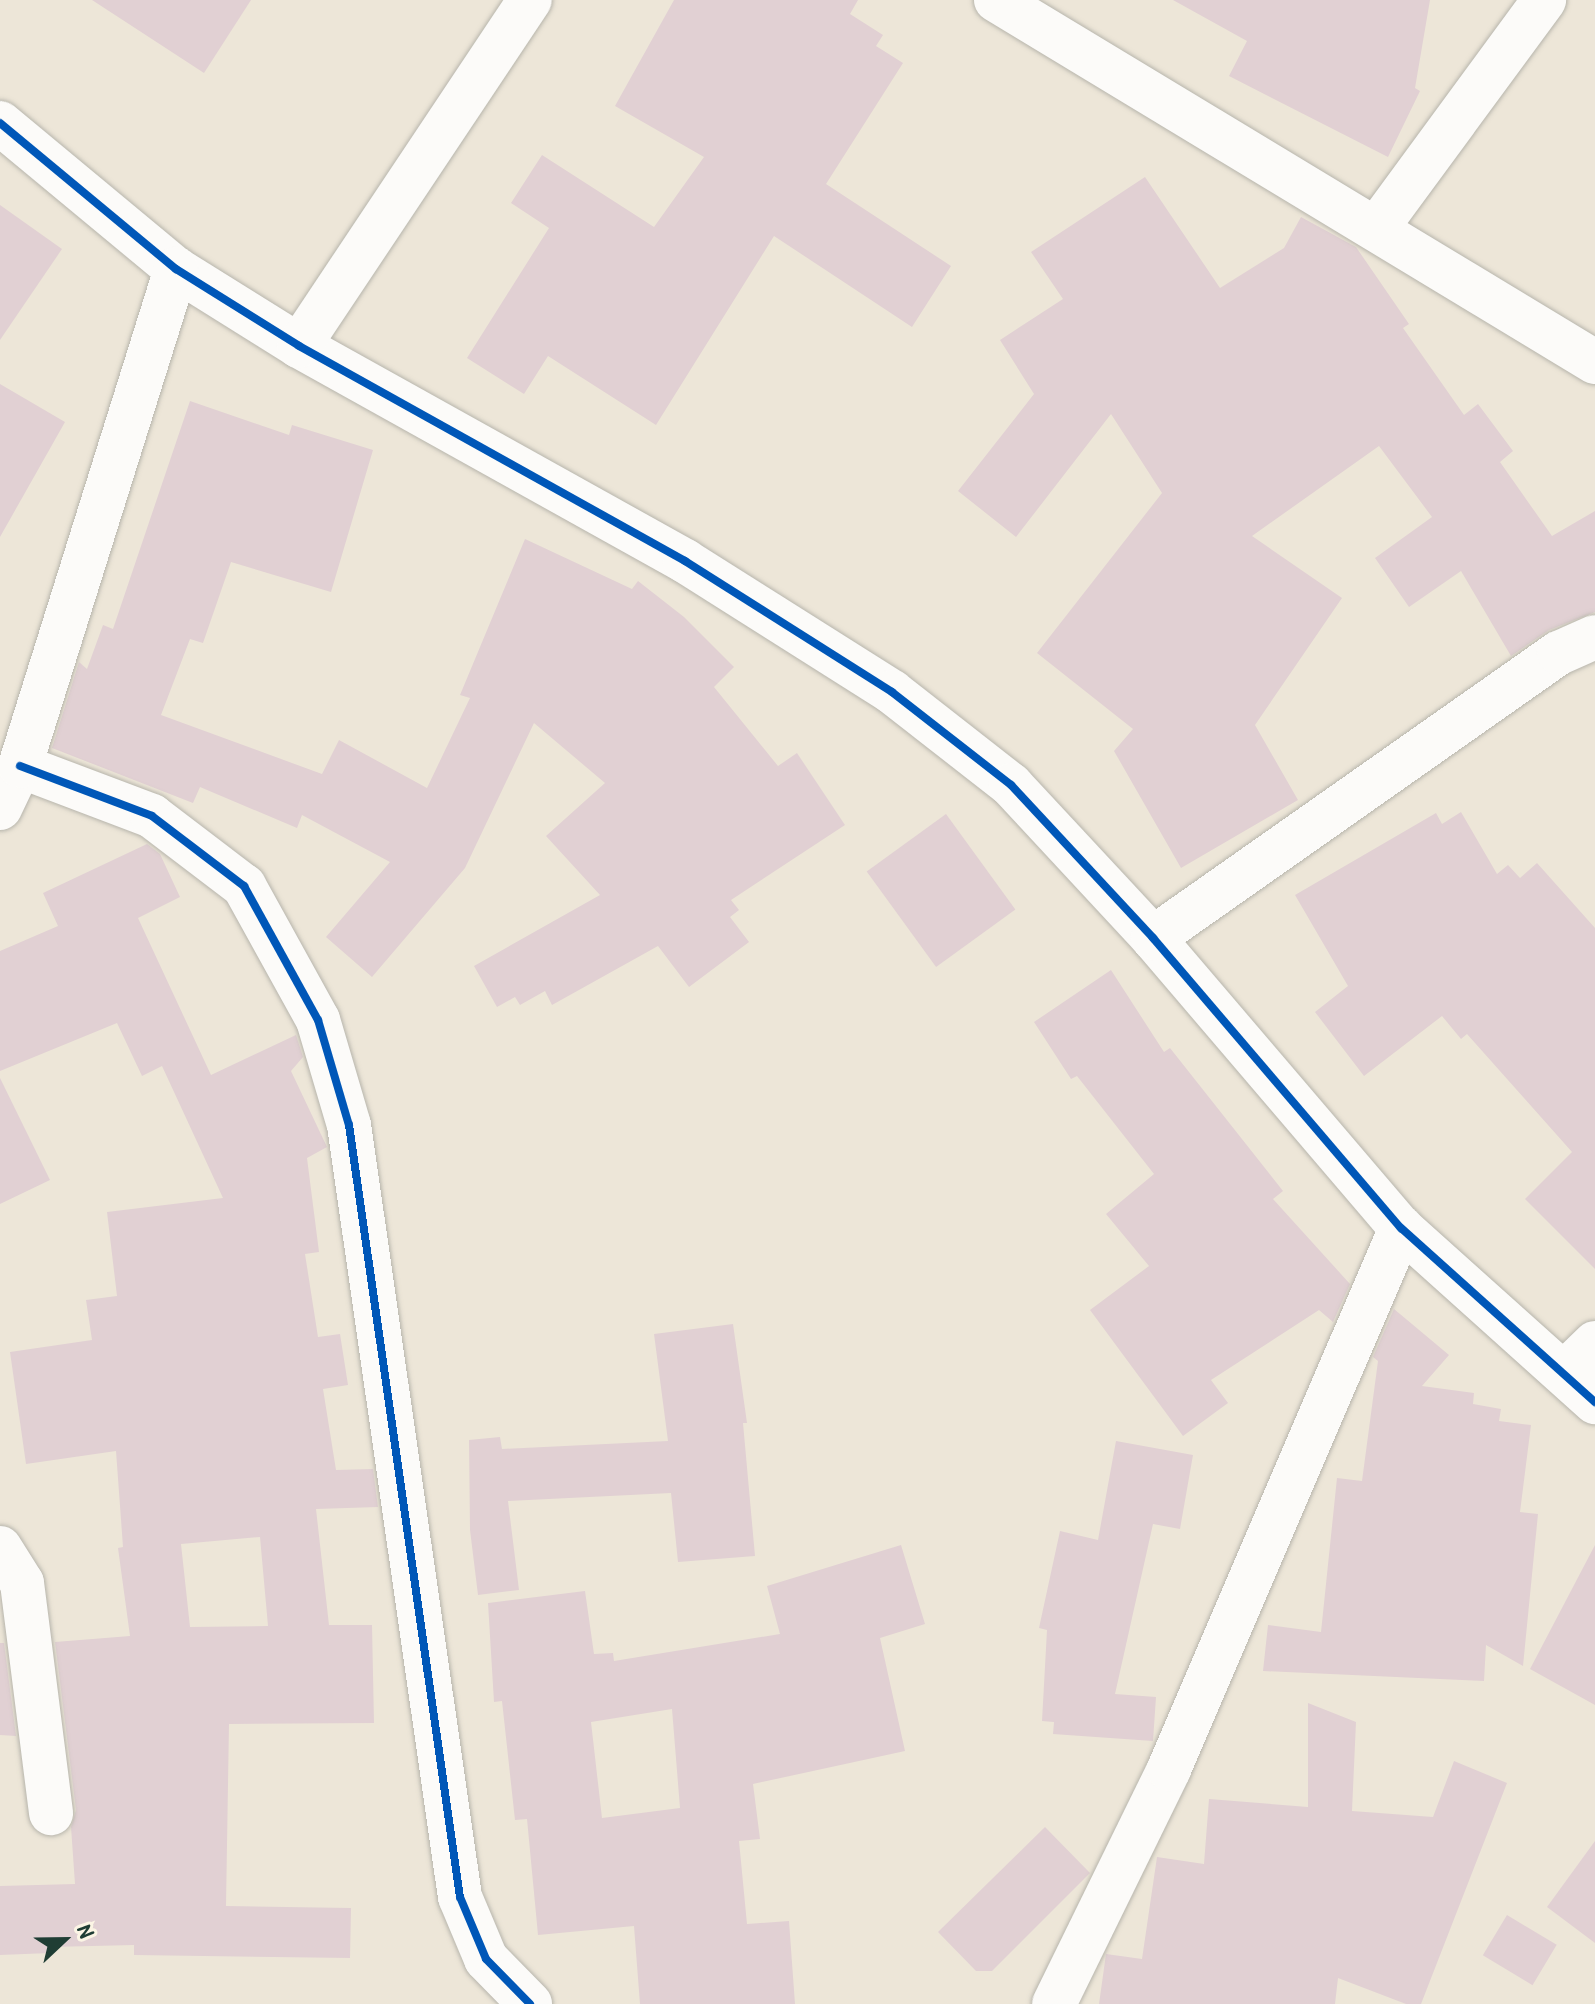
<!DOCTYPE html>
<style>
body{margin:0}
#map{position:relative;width:1595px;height:2004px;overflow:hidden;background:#ede6d8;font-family:"Patrick Hand",sans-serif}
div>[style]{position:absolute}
.building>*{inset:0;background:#e1d0d3;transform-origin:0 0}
.roads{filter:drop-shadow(0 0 2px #b7b5ac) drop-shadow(0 0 2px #b7b5ac)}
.minor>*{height:44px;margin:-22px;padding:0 22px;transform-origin:22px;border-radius:22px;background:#fcfbf9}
.cycleway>*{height:8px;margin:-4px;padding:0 4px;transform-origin:4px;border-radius:4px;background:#0057b8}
span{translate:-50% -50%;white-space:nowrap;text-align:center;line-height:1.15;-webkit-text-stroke:7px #fcf5e5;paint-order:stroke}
.north{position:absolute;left:24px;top:1900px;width:80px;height:80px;-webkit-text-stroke:6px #fcf5e5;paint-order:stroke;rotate:68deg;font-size:22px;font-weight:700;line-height:32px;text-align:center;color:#1f3d34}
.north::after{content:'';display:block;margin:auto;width:28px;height:36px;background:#1f3d34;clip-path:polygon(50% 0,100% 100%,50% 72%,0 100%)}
</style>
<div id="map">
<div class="building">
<div style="clip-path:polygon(92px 0,251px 0,204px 73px)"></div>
<div style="clip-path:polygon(674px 0,858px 0,850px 14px,883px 35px,876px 46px,903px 63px,826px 184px,951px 266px,912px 327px,774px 236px,656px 425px,548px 356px,524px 394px,467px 358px,549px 228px,511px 203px,542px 155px,654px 227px,704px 157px,615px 106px)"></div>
<div style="clip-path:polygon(1173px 0,1430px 0,1415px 88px,1420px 91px,1388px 157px,1229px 76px,1247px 41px)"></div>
<div style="clip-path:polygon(1145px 177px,1220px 288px,1284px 248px,1301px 217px,1356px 247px,1409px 324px,1403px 328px,1464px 415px,1478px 404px,1513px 451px,1500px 462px,1552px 536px,1595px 511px,1595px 612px,1549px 630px,1511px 656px,1461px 571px,1409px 607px,1375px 558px,1432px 517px,1379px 446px,1252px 536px,1342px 598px,1255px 725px,1298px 800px,1181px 868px,1114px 751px,1133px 729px,1037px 653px,1162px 493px,1111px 414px,1016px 537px,958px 491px,1034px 394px,1000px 340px,1063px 299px,1031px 252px)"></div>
<div style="clip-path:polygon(0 205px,62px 249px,0 340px)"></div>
<div style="clip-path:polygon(0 384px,65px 422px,0 537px)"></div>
<div style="clip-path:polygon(190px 401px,289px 435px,292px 425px,373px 450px,331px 592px,231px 562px,203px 643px,190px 639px,161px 715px,322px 774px,339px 740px,427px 788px,470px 698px,460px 695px,525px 539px,632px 589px,638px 581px,684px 617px,734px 667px,714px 687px,778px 766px,797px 753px,845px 825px,731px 900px,739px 910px,730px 917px,749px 942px,689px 987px,658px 946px,552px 1005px,545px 991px,520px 1005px,515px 997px,497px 1007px,474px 966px,600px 895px,546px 836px,605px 783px,534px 723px,465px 868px,372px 977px,326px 937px,390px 862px,302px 815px,297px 828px,200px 787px,193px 803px,52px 748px,79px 662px,87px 669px,103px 625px,113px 629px)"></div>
<div style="clip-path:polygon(1461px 812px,1497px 874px,1508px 865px,1520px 878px,1537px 863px,1595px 928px,1595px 1269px,1525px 1199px,1572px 1152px,1467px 1034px,1461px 1039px,1442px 1016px,1364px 1076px,1315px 1012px,1348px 986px,1295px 895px,1436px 813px,1442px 824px)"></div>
<div style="left:946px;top:814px;width:118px;height:98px;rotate:54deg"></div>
<div style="clip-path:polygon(evenodd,147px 844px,160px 854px,180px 897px,138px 918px,211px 1075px,296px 1035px,303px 1057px,291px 1071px,327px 1147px,307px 1158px,319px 1252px,305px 1254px,318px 1337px,340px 1334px,348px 1385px,323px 1389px,336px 1470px,373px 1469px,378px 1507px,316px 1509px,329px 1625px,372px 1625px,374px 1723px,229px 1724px,226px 1906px,351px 1908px,350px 1958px,134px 1955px,134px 1945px,50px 1947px,50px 1953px,0 1955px,0 1886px,75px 1884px,71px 1827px,76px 1810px,55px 1642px,130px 1636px,118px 1548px,123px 1547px,116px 1451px,26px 1464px,10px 1352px,92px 1340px,86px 1300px,117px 1296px,107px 1212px,223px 1198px,162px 1066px,142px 1076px,117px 1023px,0 1071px,0 951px,58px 926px,43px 893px,147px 844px,260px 1537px,268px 1626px,190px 1627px,181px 1544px,260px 1537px)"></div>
<div style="clip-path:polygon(1111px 970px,1164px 1052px,1170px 1048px,1283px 1191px,1273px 1199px,1350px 1284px,1333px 1322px,1319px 1310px,1211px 1380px,1228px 1403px,1183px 1436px,1090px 1310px,1149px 1266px,1106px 1214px,1154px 1174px,1077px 1076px,1071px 1079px,1034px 1022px)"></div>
<div style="clip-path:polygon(0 1078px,50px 1180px,0 1204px)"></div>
<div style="clip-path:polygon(1394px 1309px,1449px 1355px,1422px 1386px,1474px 1393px,1473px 1404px,1501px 1409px,1499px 1421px,1531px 1425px,1520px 1512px,1538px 1514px,1523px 1666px,1486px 1645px,1484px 1681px,1263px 1671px,1268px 1625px,1321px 1632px,1337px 1478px,1362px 1481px,1378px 1361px,1373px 1357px)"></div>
<div style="clip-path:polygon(733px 1324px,747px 1423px,743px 1423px,755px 1556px,678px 1562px,671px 1493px,508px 1501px,519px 1590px,478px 1595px,470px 1530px,469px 1440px,500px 1437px,502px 1449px,668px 1441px,654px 1334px)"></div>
<div style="clip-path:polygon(1116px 1441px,1193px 1455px,1180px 1529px,1153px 1524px,1115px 1694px,1156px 1697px,1153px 1741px,1053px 1734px,1054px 1722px,1042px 1721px,1047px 1630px,1039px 1628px,1060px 1531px,1098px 1540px)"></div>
<div style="clip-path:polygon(evenodd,901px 1545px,925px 1624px,880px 1638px,905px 1751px,753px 1784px,760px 1839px,739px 1841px,747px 1924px,789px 1921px,795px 2004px,640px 2004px,634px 1926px,538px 1935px,527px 1819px,515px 1820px,502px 1701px,494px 1702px,488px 1603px,585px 1591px,594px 1654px,613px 1653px,614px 1661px,780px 1634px,767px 1586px,901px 1545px,672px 1709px,680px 1808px,602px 1818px,591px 1722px,672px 1709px)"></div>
<div style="clip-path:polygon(1595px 1545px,1595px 1705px,1530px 1669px)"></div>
<div style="clip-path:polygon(0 1643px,4px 1643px,16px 1736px,0 1735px)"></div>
<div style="clip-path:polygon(1308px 1703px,1356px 1722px,1352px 1811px,1433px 1817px,1454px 1761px,1507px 1783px,1421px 2004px,1406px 2004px,1338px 1978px,1335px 2004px,1099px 2004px,1106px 1954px,1142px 1959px,1157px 1857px,1204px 1864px,1209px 1799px,1308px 1807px)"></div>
<div style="clip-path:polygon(1045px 1827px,1090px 1873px,992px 1971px,976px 1971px,938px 1932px)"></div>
<div style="clip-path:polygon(1595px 1841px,1595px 1943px,1547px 1907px)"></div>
<div style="left:1507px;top:1915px;width:58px;height:47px;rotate:31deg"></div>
</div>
<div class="roads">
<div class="minor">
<div style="left:996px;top:0;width:700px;rotate:31.15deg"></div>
<div style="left:0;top:123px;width:229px;rotate:39.7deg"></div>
<div style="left:176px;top:269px;width:145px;rotate:32deg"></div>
<div style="left:299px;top:346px;width:442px;rotate:29.1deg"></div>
<div style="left:685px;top:561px;width:245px;rotate:32.3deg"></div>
<div style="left:892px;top:692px;width:151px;rotate:38deg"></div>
<div style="left:1011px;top:785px;width:209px;rotate:47.1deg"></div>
<div style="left:1153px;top:938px;width:382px;rotate:49.5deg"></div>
<div style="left:1401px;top:1228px;width:261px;rotate:41.9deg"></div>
<div style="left:1376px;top:229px;width:284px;rotate:-53.7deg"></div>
<div style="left:299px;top:346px;width:416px;rotate:-56.3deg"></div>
<div style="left:20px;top:766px;width:141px;rotate:20.7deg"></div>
<div style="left:152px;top:816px;width:116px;rotate:37.3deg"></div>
<div style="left:244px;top:886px;width:153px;rotate:61.1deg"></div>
<div style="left:318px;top:1020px;width:109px;rotate:73.6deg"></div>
<div style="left:349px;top:1125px;width:780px;rotate:81.82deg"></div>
<div style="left:460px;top:1897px;width:67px;rotate:67.2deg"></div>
<div style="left:486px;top:1959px;width:63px;rotate:45.6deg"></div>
<div style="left:0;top:808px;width:47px;rotate:-64.5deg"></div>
<div style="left:20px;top:766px;width:521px;rotate:-72.57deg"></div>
<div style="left:1153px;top:938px;width:496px;rotate:-35.1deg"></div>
<div style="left:1559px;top:653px;width:39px;rotate:-24deg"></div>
<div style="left:1564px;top:1373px;width:43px;rotate:-44.1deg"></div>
<div style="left:0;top:1548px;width:41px;rotate:57.8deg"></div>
<div style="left:22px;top:1583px;width:232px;rotate:82.8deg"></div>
<div style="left:1054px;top:2004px;width:262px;rotate:-63.9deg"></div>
<div style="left:1169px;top:1769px;width:589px;rotate:-66.79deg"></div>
</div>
</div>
<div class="cycleway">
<div style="left:0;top:123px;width:229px;rotate:39.7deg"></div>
<div style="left:176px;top:269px;width:145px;rotate:32deg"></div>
<div style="left:299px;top:346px;width:442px;rotate:29.1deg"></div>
<div style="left:685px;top:561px;width:245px;rotate:32.3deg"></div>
<div style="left:892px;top:692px;width:151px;rotate:38deg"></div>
<div style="left:1011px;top:785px;width:209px;rotate:47.1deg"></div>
<div style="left:1153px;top:938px;width:382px;rotate:49.5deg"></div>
<div style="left:1401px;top:1228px;width:261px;rotate:41.9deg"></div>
<div style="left:20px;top:766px;width:141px;rotate:20.7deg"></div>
<div style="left:152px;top:816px;width:116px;rotate:37.3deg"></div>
<div style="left:244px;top:886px;width:153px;rotate:61.1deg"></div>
<div style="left:318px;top:1020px;width:109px;rotate:73.6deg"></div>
<div style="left:349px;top:1125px;width:780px;rotate:81.82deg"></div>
<div style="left:460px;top:1897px;width:67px;rotate:67.2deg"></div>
<div style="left:486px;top:1959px;width:63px;rotate:45.6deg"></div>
</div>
<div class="north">N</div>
</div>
